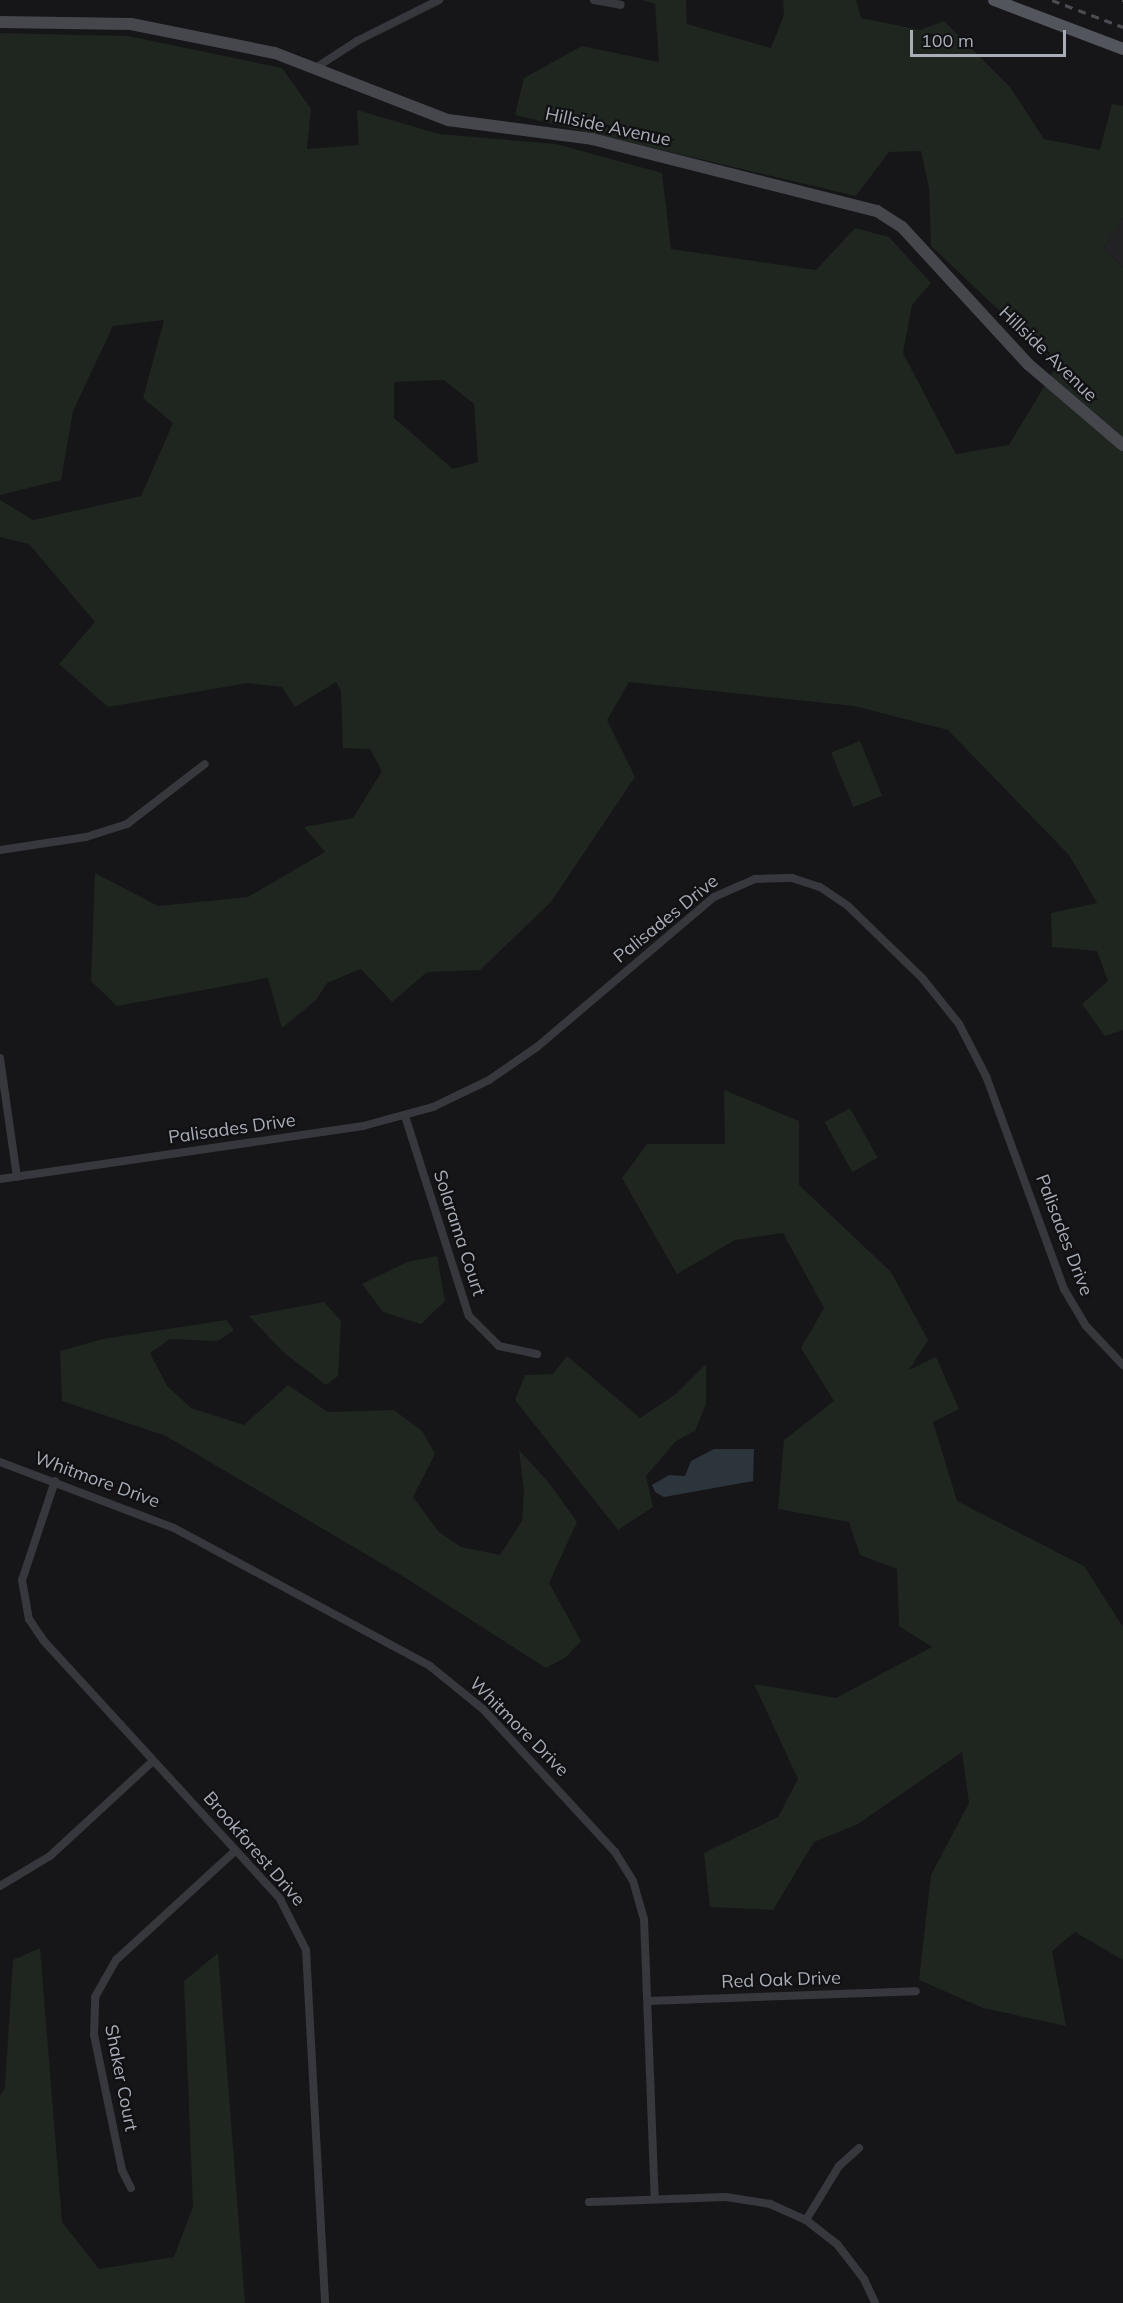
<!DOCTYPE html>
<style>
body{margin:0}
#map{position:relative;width:1123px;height:2303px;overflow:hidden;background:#161618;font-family:Mulish,sans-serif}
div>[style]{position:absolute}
.built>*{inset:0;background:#222225}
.green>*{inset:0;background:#1e261f;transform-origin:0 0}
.water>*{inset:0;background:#2c353c}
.street>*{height:8px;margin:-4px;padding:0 4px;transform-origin:4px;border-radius:4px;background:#37383d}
.secondary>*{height:12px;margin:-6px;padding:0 6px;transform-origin:6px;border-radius:6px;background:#45474d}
.primary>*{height:12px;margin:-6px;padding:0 6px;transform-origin:6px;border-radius:6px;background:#53555c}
.rail>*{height:3px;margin-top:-1.5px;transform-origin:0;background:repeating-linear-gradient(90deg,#4a4c52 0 8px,transparent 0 14px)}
span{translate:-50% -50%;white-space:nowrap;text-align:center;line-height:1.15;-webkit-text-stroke:4.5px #111113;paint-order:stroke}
.street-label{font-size:18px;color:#a8adb8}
.scale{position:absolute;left:910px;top:30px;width:156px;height:27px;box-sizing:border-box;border:3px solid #a8adb8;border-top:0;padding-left:8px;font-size:18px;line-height:21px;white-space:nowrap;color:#a8adb8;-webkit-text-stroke:4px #111113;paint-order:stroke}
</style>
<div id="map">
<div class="built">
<div style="clip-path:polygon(1123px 218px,1123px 267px,1103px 249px)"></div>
</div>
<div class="green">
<div style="clip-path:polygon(evenodd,642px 0,686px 0,687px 24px,771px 48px,784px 15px,783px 0,856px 0,861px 18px,920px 30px,944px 21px,1010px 87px,1044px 139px,1100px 150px,1112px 104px,1123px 106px,1123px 218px,1103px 249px,1123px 267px,1123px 1030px,1105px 1036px,1082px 1004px,1108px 981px,1097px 951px,1052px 947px,1051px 913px,1097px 903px,1069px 855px,948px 730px,854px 706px,629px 682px,607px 720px,635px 777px,551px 902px,480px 970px,427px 972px,392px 1002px,361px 969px,327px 983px,316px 1000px,282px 1028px,268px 978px,117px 1006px,91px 981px,95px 873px,158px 906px,248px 897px,325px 852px,304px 827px,353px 818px,382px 771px,370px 749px,343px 748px,341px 691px,336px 682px,295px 707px,282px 687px,248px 683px,108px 707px,59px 664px,95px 622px,29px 544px,0 537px,0 500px,33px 520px,141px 496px,173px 423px,143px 398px,164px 320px,113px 326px,73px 411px,61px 480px,0 495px,0 33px,128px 36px,282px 68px,311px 109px,307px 149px,359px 145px,357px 110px,439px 134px,556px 144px,662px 173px,671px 249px,816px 270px,855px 228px,889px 237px,931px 283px,912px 305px,903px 353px,956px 454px,1009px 445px,1057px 365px,931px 246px,929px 188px,921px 151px,889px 152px,856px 196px,515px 115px,524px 78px,582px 46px,659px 62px,655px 4px,642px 0,444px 380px,474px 404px,478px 462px,453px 469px,394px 418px,394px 382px,444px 380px)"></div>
<div style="left:860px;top:741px;width:59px;height:31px;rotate:68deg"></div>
<div style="clip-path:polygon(724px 1090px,799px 1121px,799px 1185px,891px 1272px,928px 1340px,909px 1370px,936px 1357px,959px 1409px,933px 1422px,957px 1501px,1084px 1566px,1123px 1627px,1123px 1960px,1075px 1932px,1052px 1951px,1066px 2026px,983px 2008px,919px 1980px,931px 1875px,969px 1803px,962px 1752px,858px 1824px,814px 1842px,773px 1910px,710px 1907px,704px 1853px,778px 1817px,798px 1779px,754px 1684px,836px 1698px,932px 1647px,899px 1626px,897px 1569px,860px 1555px,849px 1522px,778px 1509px,784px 1440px,834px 1401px,801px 1348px,824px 1308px,783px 1233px,735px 1240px,677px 1274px,622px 1178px,647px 1144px,725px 1144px)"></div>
<div style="left:850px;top:1108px;width:57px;height:29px;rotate:61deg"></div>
<div style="clip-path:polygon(437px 1256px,445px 1301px,421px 1324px,383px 1312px,362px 1284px,407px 1262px)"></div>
<div style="clip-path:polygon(324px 1302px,341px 1321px,338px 1376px,326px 1385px,283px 1352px,249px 1316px)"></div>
<div style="clip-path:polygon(226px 1320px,234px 1330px,218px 1341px,170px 1339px,150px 1353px,167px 1386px,191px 1408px,244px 1425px,288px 1385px,328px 1412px,394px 1410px,422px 1431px,435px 1454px,413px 1497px,439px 1532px,461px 1547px,500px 1555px,522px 1521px,524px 1492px,519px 1450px,550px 1484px,577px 1522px,549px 1583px,581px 1641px,566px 1657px,546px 1668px,401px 1575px,166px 1436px,62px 1401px,60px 1351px,103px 1339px)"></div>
<div style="clip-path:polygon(567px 1356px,640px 1418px,676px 1394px,706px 1364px,706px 1404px,695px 1431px,676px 1441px,646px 1476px,653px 1507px,618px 1530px,515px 1400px,525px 1375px,553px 1374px)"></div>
<div style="clip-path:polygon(40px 1948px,62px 2222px,99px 2269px,174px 2257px,193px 2207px,184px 1981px,218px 1953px,245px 2303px,0 2303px,0 2096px,5px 2087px,13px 1960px)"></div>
</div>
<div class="water">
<div style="clip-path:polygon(714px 1449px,754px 1449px,753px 1481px,664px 1497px,655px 1492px,652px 1485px,669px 1475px,685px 1476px,691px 1461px)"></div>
</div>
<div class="street">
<div style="left:594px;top:0;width:27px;rotate:10deg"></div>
<div style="left:317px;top:67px;width:48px;rotate:-33deg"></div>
<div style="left:357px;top:41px;width:92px;rotate:-26.6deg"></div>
<div style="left:0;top:850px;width:87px;rotate:-8.6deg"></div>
<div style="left:86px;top:837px;width:43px;rotate:-17.6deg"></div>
<div style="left:127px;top:824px;width:98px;rotate:-37.6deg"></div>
<div style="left:0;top:1058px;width:120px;rotate:81.9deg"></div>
<div style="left:405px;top:1116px;width:210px;rotate:72.3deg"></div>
<div style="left:469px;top:1316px;width:42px;rotate:45deg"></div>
<div style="left:499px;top:1346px;width:39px;rotate:12deg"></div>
<div style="left:0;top:1179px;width:367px;rotate:-8.3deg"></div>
<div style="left:363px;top:1126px;width:73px;rotate:-15.2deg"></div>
<div style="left:433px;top:1107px;width:62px;rotate:-25.7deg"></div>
<div style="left:489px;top:1080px;width:58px;rotate:-34.5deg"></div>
<div style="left:537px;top:1047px;width:232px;rotate:-40.3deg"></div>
<div style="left:714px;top:897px;width:45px;rotate:-23.7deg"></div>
<div style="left:755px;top:879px;width:37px;rotate:-2deg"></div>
<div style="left:792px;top:878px;width:29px;rotate:18deg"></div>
<div style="left:820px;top:887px;width:34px;rotate:34deg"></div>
<div style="left:848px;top:906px;width:105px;rotate:44.2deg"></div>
<div style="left:923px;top:979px;width:58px;rotate:51.3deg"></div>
<div style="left:959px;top:1024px;width:59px;rotate:62.6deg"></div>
<div style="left:986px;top:1076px;width:227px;rotate:69.9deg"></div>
<div style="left:1064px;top:1289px;width:43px;rotate:59.3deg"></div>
<div style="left:1086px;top:1326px;width:54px;rotate:46.5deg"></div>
<div style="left:0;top:1462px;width:186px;rotate:20.8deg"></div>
<div style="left:174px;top:1528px;width:291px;rotate:28.3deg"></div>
<div style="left:430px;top:1666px;width:68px;rotate:39.1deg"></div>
<div style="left:483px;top:1709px;width:195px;rotate:47.3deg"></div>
<div style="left:615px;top:1852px;width:34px;rotate:58deg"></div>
<div style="left:633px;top:1881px;width:40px;rotate:74deg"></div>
<div style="left:644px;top:1919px;width:280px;rotate:87.8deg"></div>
<div style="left:55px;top:1481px;width:104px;rotate:108.4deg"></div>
<div style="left:22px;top:1580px;width:40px;rotate:80deg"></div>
<div style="left:29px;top:1619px;width:25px;rotate:56deg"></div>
<div style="left:43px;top:1640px;width:351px;rotate:47.5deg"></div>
<div style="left:280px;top:1899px;width:57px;rotate:63deg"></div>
<div style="left:306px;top:1950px;width:354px;rotate:86.9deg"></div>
<div style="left:0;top:1886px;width:58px;rotate:-31deg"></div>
<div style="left:50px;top:1856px;width:140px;rotate:-42.7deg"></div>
<div style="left:648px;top:2001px;width:268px;rotate:-2.1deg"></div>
<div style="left:131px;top:2188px;width:20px;rotate:-117deg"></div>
<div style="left:122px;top:2170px;width:138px;rotate:-101.7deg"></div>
<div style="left:94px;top:2035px;width:38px;rotate:-88deg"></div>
<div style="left:95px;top:1997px;width:43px;rotate:-60.4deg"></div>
<div style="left:116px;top:1960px;width:161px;rotate:-42.5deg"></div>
<div style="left:589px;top:2202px;width:137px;rotate:-2.1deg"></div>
<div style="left:726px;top:2197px;width:45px;rotate:9deg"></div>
<div style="left:770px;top:2204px;width:39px;rotate:24deg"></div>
<div style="left:806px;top:2220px;width:39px;rotate:38deg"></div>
<div style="left:837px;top:2244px;width:44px;rotate:52.4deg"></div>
<div style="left:864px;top:2279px;width:26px;rotate:65deg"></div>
<div style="left:806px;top:2220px;width:63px;rotate:-58.6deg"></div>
<div style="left:839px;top:2166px;width:27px;rotate:-42deg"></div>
</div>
<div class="secondary">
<div style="left:0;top:22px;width:131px;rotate:0.9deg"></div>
<div style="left:131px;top:24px;width:147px;rotate:11.4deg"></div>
<div style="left:275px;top:53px;width:186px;rotate:21.2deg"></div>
<div style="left:448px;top:120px;width:145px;rotate:7.5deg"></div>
<div style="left:592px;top:139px;width:294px;rotate:14.2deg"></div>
<div style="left:877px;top:211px;width:30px;rotate:33deg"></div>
<div style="left:902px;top:227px;width:186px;rotate:47.4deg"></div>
<div style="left:1028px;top:364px;width:125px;rotate:40.5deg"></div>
</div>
<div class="primary">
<div style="left:994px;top:0;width:138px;rotate:20.8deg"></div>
</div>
<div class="rail">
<div style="left:1052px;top:0;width:76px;rotate:20.8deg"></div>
<div style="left:1122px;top:0;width:1px"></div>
</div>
<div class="street-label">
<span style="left:608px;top:127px;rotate:12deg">Hillside Avenue</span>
<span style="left:1048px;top:354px;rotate:44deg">Hillside Avenue</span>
<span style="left:666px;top:919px;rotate:-39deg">Palisades Drive</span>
<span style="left:232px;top:1129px;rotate:-8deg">Palisades Drive</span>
<span style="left:459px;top:1233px;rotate:72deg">Solarama Court</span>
<span style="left:1064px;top:1235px;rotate:69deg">Palisades Drive</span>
<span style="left:97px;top:1480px;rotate:20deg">Whitmore Drive</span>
<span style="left:519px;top:1727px;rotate:45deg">Whitmore Drive</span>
<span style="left:254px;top:1849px;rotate:49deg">Brookforest Drive</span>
<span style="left:781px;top:1980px;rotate:-2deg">Red Oak Drive</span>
<span style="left:121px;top:2078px;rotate:79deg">Shaker Court</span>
</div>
<div class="scale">100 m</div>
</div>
